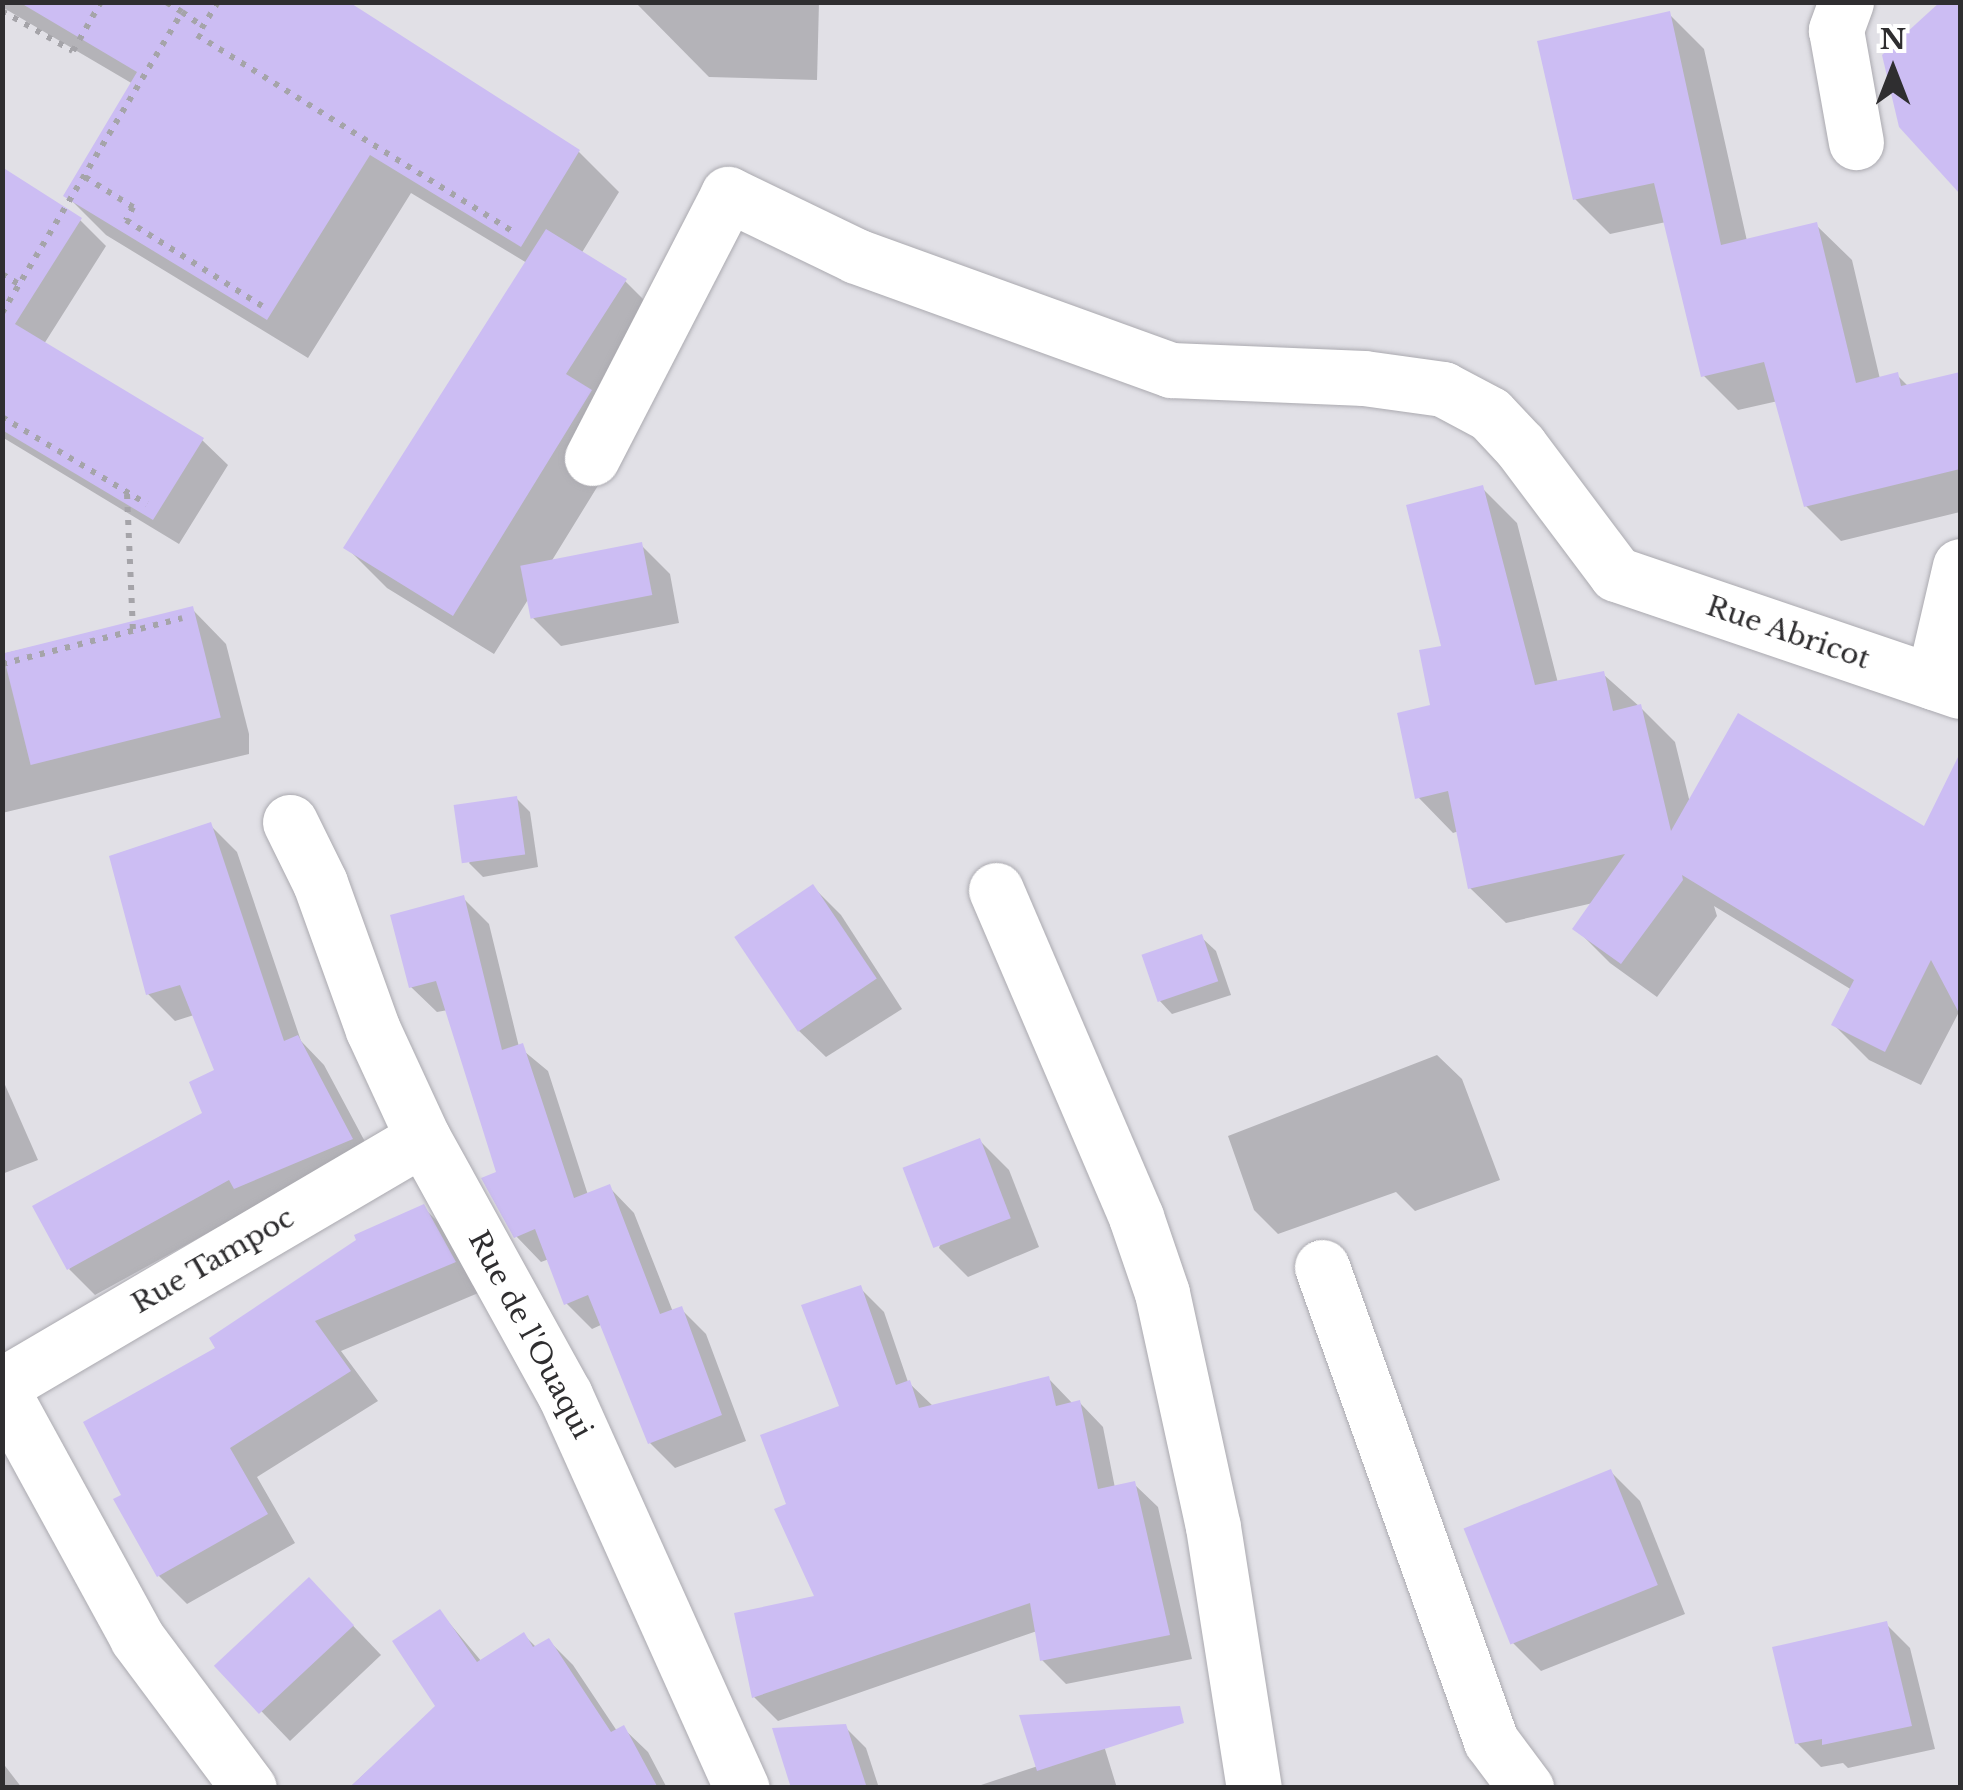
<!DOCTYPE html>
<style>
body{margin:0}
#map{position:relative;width:1963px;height:1790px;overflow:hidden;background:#e1e0e6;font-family:"Libre Baskerville",serif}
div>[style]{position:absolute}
.shadow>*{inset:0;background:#0003}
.building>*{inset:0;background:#ccbdf3;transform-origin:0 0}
.path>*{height:6px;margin-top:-3px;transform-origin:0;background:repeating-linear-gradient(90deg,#a5a4a9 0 5px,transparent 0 13px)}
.roads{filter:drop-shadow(0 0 2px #abaab0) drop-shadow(0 0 2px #abaab0)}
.minor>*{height:55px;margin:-27.5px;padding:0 27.5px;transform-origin:27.5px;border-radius:27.5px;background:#fff}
span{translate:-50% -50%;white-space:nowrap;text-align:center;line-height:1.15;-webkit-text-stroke:8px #fff;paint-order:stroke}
.street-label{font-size:28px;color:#2f2e30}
.frame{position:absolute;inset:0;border:5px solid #2f2e30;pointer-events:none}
.north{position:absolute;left:1843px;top:20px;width:100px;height:100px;-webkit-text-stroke:8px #fff;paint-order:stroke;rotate:0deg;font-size:28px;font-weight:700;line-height:40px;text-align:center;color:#2f2e30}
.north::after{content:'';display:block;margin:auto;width:35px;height:45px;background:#2f2e30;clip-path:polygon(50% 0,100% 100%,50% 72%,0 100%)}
</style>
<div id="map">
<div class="shadow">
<div style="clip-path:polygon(2px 2px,344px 2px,579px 152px,619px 192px,581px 254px,625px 281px,665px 321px,631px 432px,551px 562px,641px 545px,670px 574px,679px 623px,561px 646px,532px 617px,529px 598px,494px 654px,387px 588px,347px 548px,527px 263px,411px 193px,308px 358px,106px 235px,66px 195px,133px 84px,2px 7px)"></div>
<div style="clip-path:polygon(635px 2px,819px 2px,817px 80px,709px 77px)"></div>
<div style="clip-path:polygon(1944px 2px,1960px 2px,1960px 190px,1901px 126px)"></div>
<div style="clip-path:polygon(1669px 14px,1704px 49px,1747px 241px,1816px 225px,1852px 260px,1880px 379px,1897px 375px,1909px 387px,1960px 374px,1960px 512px,1841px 541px,1806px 506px,1778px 401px,1738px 410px,1703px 375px,1666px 222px,1610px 234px,1575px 199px)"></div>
<div style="clip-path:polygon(2px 172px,80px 220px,106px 246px,44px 344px,202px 440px,228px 465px,179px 544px,2px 437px)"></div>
<div style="clip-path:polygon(1482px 488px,1517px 523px,1558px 683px,1603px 674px,1640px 707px,1675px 742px,1690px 803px,1925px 829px,1951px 776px,1960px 776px,1960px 1010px,1921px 1085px,1869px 1060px,1834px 1025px,1852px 990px,1714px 906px,1717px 916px,1657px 997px,1610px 963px,1575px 928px,1593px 903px,1506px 923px,1470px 888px,1459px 831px,1453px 833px,1418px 797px,1444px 647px)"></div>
<div style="clip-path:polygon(192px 609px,226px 644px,249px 734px,249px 754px,2px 813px,2px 654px)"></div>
<div style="clip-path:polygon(516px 798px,530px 812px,538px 867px,483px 877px,469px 863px)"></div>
<div style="clip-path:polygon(210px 825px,237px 852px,301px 1041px,324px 1065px,378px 1166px,255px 1207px,95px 1295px,69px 1269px,205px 1115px,217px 1072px,194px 1015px,175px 1021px,148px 994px)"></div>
<div style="clip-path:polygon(813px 887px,841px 915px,902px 1009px,826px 1057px,797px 1029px,737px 936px)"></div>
<div style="clip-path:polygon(463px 898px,489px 924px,519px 1047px,548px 1071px,588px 1195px,609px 1187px,634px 1213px,673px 1312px,681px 1309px,706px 1334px,746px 1441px,675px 1468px,650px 1443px,603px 1324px,592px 1329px,566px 1303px,549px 1259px,541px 1262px,516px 1236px,448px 1010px,437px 1012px,411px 987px)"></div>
<div style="clip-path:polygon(1201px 937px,1216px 951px,1231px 995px,1172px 1014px,1158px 999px)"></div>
<div style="clip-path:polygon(1437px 1055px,1462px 1079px,1500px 1180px,1415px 1211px,1396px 1192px,1278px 1234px,1254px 1210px,1228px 1136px)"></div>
<div style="clip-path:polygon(2px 1078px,38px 1160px,2px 1174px)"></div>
<div style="clip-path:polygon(980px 1141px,1009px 1170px,1039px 1247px,968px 1277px,939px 1248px)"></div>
<div style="clip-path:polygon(423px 1207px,452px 1236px,483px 1291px,341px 1351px,378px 1401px,257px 1477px,295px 1543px,187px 1604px,159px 1576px,125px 1497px,218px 1349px,359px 1241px)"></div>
<div style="clip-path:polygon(860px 1288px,884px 1312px,908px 1382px,934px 1407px,1048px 1378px,1073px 1404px,1080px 1403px,1103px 1427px,1115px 1488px,1134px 1484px,1158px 1507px,1192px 1659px,1066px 1684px,1042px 1660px,1037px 1631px,778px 1721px,754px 1697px,817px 1598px,789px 1506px,843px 1407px)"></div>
<div style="clip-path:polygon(1611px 1472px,1640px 1501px,1685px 1614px,1541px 1671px,1512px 1642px)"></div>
<div style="clip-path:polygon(338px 1610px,381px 1655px,290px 1741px,218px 1666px)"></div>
<div style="clip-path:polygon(440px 1612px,482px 1662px,524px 1635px,537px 1648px,549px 1641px,573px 1665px,617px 1731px,623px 1728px,648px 1752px,667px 1788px,349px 1788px,438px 1706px)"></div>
<div style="clip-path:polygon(1886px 1624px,1910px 1648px,1935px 1749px,1848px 1768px,1843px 1763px,1821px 1767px,1797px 1743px)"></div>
<div style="clip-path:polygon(845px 1727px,866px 1748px,879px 1788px,794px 1788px)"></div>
<div style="clip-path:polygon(1101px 1736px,1117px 1788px,972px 1788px,1038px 1766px)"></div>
<div style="clip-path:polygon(2px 1762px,22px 1788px,2px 1788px)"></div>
</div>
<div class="building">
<div style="clip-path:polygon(19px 2px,349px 2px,580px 150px,521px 247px,370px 155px,267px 320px,63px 196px,137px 72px)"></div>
<div style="clip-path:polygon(1940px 2px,1960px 2px,1960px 194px,1899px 127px,1882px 55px)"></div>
<div style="clip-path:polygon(1670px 11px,1721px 245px,1817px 222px,1856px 383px,1898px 372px,1901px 386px,1960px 372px,1960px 469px,1804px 507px,1764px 362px,1701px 377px,1654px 183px,1573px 200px,1537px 41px)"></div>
<div style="clip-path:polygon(2px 167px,82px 218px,15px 324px,204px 438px,153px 520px,2px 430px)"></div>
<div style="clip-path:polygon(546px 229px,627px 279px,566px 374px,592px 390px,453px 616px,343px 548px)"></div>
<div style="clip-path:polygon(1483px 485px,1535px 685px,1604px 671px,1613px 711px,1641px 704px,1671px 831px,1738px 713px,1924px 826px,1960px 753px,1960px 1015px,1931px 960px,1885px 1052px,1831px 1025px,1854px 980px,1682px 875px,1683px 880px,1621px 964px,1572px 929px,1625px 854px,1468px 889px,1448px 791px,1415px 799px,1397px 713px,1430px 705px,1419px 650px,1441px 646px,1406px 505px)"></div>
<div style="left:642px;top:542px;width:54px;height:124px;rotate:79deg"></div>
<div style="left:193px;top:606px;width:115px;height:196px;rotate:76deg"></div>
<div style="left:517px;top:796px;width:59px;height:64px;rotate:82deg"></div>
<div style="clip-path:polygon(211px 822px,284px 1041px,298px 1035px,353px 1139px,234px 1189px,229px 1180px,67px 1270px,32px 1206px,202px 1113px,189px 1082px,214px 1070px,180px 985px,146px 995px,109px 856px)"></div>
<div style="left:813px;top:884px;width:114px;height:95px;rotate:56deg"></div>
<div style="clip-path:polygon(464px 895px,502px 1050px,523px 1043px,574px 1198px,610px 1184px,660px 1314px,682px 1306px,722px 1415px,648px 1444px,588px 1295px,564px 1305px,535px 1229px,514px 1238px,481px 1178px,496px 1172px,436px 981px,409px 988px,390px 915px)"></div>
<div style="left:1202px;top:934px;width:50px;height:64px;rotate:71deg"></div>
<div style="left:980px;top:1138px;width:86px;height:83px;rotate:69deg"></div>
<div style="clip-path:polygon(424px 1204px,456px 1262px,315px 1321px,351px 1371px,230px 1448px,268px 1514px,157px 1577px,113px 1499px,121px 1495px,83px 1422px,215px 1348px,209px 1338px,356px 1240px,354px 1235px)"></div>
<div style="clip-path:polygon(861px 1285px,896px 1385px,910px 1380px,919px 1408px,1049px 1376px,1056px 1406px,1080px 1400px,1098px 1489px,1135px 1481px,1170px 1635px,1040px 1661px,1030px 1603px,752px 1698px,734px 1613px,814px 1596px,774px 1509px,786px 1504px,760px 1435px,839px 1406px,801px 1305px)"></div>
<div style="left:1611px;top:1469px;width:125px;height:159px;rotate:68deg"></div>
<div style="left:309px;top:1577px;width:66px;height:130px;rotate:47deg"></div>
<div style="clip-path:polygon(440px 1609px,477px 1662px,524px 1632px,533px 1647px,549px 1638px,611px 1732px,624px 1725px,658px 1788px,349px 1788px,435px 1706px,392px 1641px)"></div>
<div style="clip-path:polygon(1887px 1621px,1912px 1726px,1822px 1745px,1822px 1739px,1795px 1744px,1772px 1647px)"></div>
<div style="clip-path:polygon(1180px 1706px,1184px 1723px,1037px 1771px,1019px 1715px)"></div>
<div style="clip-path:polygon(846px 1724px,867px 1788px,791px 1788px,772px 1728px)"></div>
</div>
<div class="path">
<div style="left:218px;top:2px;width:39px;rotate:122deg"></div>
<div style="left:197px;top:35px;width:373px;rotate:31.9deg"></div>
<div style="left:2px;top:11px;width:81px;rotate:29.4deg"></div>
<div style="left:73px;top:51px;width:56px;rotate:-60.3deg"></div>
<div style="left:182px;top:12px;width:24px;rotate:35deg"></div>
<div style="left:85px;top:177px;width:57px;rotate:32deg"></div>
<div style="left:133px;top:207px;width:15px;rotate:118deg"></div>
<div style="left:126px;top:220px;width:161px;rotate:32.3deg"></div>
<div style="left:2px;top:274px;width:21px;rotate:31deg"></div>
<div style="left:2px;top:313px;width:351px;rotate:-59.1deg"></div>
<div style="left:182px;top:12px;width:19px;rotate:-148deg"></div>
<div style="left:2px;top:417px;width:169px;rotate:31deg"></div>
<div style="left:127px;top:494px;width:137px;rotate:87.5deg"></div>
<div style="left:2px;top:664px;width:186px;rotate:-14.3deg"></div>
</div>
<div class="roads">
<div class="minor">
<div style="left:1846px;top:2px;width:30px;rotate:110deg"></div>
<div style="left:1836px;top:30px;width:114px;rotate:79.9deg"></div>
<div style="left:592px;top:458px;width:297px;rotate:-62.7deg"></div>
<div style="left:728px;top:194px;width:142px;rotate:25.8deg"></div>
<div style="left:856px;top:256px;width:335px;rotate:19.9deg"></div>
<div style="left:1171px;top:370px;width:193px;rotate:2.4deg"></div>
<div style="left:1364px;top:378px;width:80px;rotate:7.9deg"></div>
<div style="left:1443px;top:389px;width:53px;rotate:28deg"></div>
<div style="left:1490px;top:414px;width:44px;rotate:46.8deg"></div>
<div style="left:1520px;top:446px;width:160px;rotate:53.1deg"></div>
<div style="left:1616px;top:574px;width:363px;rotate:18.8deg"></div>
<div style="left:1933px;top:682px;width:119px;rotate:-76.9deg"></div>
<div style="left:290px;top:822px;width:68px;rotate:63.8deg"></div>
<div style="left:320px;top:883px;width:156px;rotate:70.2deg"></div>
<div style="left:373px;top:1030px;width:119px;rotate:65.2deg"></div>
<div style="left:423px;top:1138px;width:294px;rotate:61.1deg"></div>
<div style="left:565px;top:1395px;width:431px;rotate:65.8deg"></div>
<div style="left:996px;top:890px;width:356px;rotate:66.8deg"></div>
<div style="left:1136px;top:1217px;width:80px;rotate:71.1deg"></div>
<div style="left:1162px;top:1293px;width:239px;rotate:77.7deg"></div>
<div style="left:1213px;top:1527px;width:264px;rotate:81.1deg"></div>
<div style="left:1322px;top:1267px;width:503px;rotate:70.38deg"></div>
<div style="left:1491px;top:1741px;width:59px;rotate:53.3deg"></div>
<div style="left:2px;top:1385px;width:488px;rotate:-30.4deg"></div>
<div style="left:2px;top:1391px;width:281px;rotate:61.3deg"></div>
<div style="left:137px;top:1638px;width:187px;rotate:53.3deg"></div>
</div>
</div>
<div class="street-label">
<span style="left:1788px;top:633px;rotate:19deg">Rue Abricot</span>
<span style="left:213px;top:1261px;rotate:-30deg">Rue Tampoc</span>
<span style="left:530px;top:1335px;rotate:62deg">Rue de l'Ouaqui</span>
</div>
<div class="frame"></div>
<div class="north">N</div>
</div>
